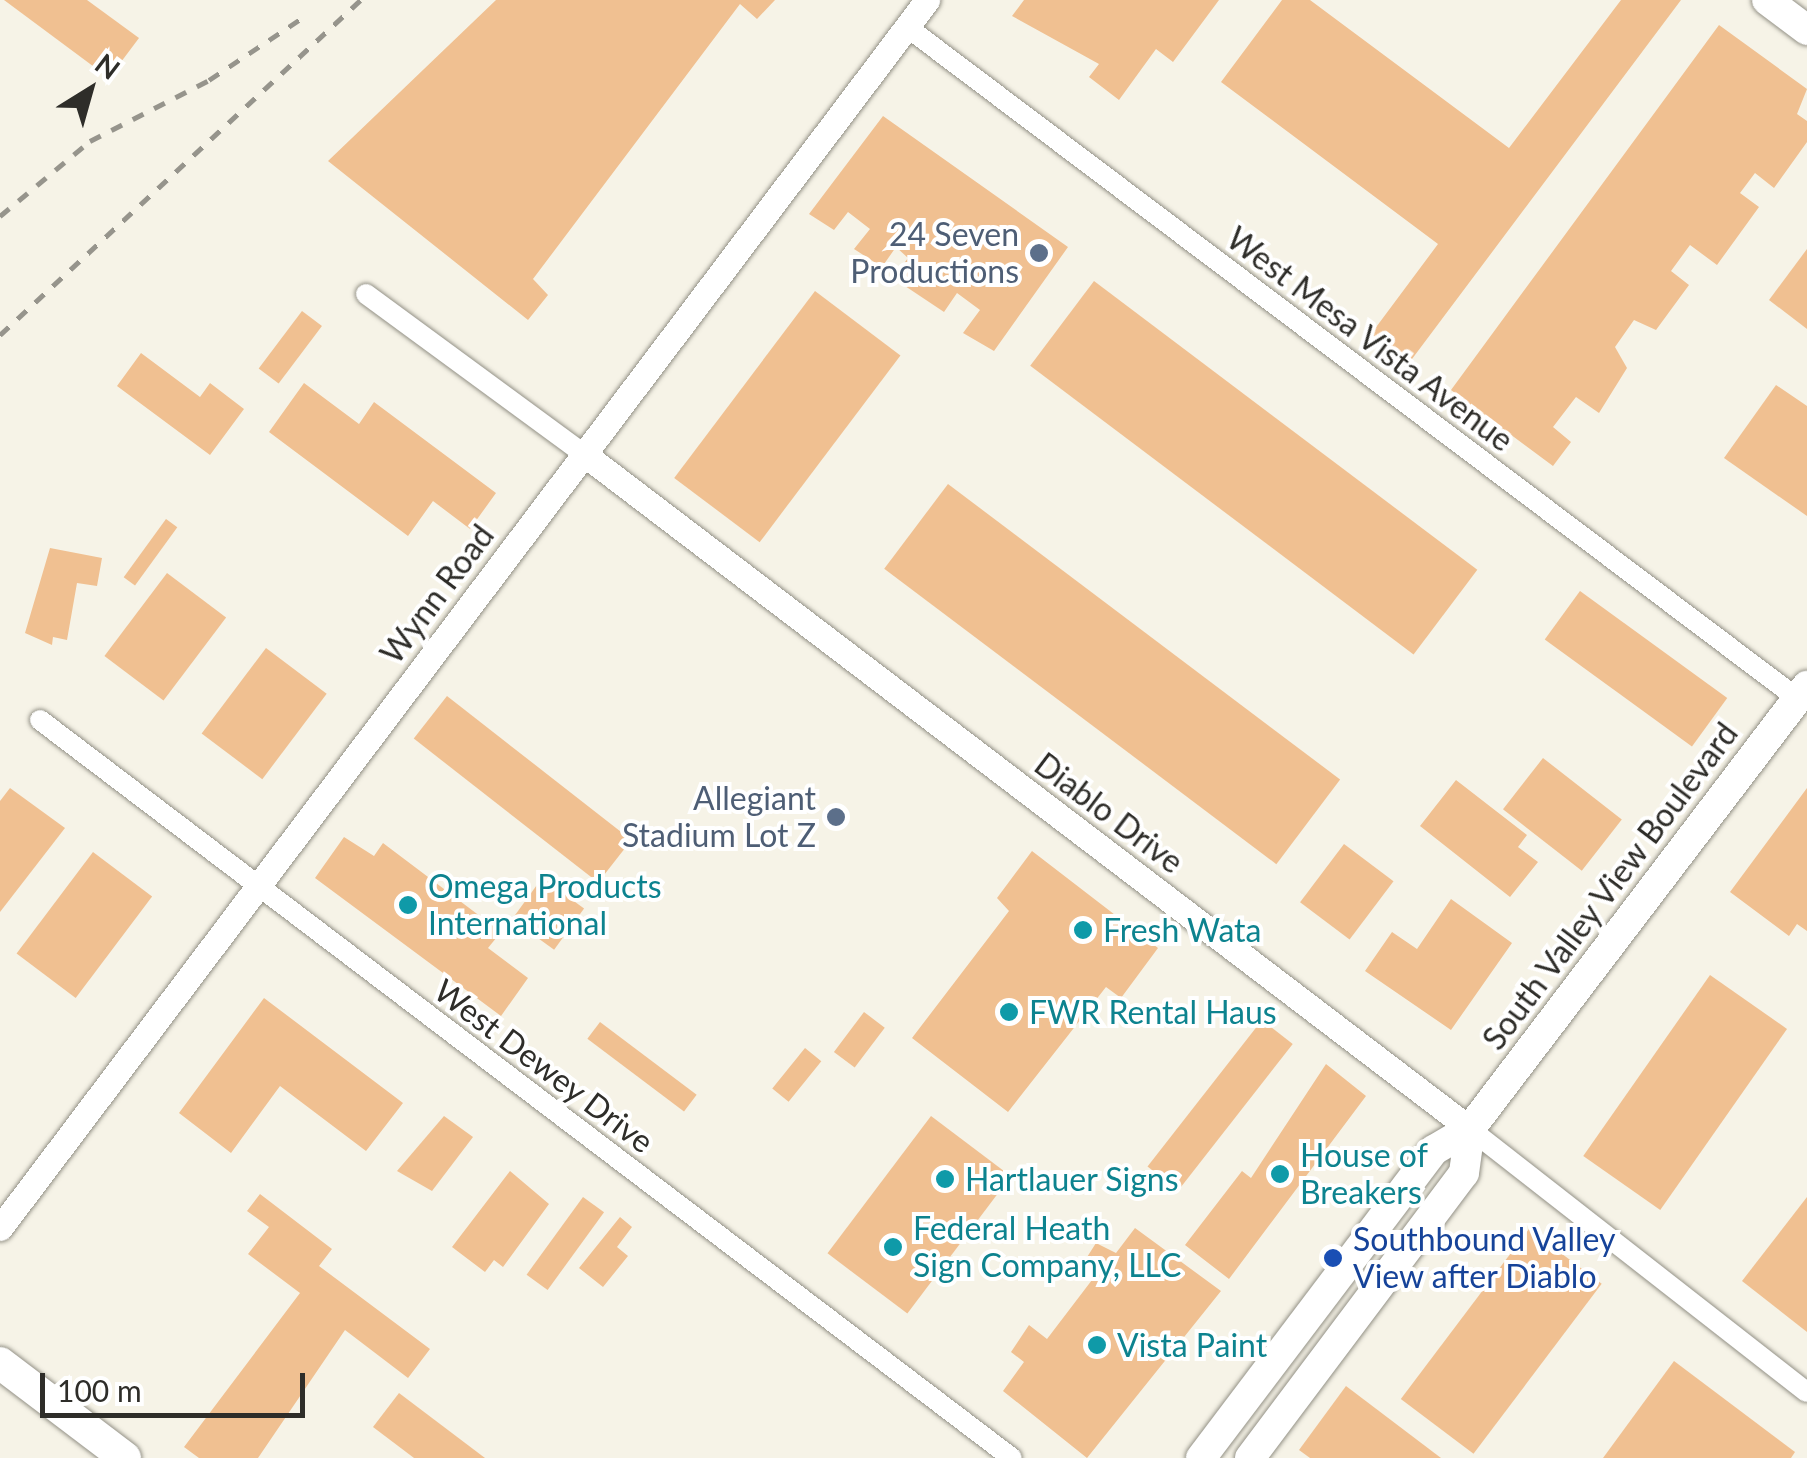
<!DOCTYPE html>
<style>
body{margin:0}
#map{position:relative;width:1807px;height:1458px;overflow:hidden;background:#f6f3e7;font-family:Lato,sans-serif}
div>[style]{position:absolute}
.building>*{inset:0;background:#f0c091;transform-origin:0 0}
.roads{filter:drop-shadow(0 0 2px #939186) drop-shadow(0 0 2px #939186)}
.minor>*{height:20px;margin:-10px;padding:0 10px;transform-origin:10px;border-radius:10px;background:#fff}
.tertiary>*{height:25px;margin:-12.5px;padding:0 12.5px;transform-origin:12.5px;border-radius:12.5px;background:#fff}
.secondary>*{height:30px;margin:-15px;padding:0 15px;transform-origin:15px;border-radius:15px;background:#fff}
.primary>*{height:32px;margin:-16px;padding:0 16px;transform-origin:16px;border-radius:16px;background:#fff}
.rail>*{height:5px;margin-top:-2.5px;transform-origin:0;background:repeating-linear-gradient(90deg,#96948c 0 12px,transparent 0 24px)}
.dots>*{width:28px;height:28px;translate:-50% -50%;box-sizing:border-box;border:5px solid #fff;border-radius:50%}
span{translate:-50% -50%;white-space:nowrap;text-align:center;line-height:1.15;-webkit-text-stroke:8px #fff;paint-order:stroke}
.service-label{font-size:32px;color:#4e5e75}
.right{translate:-100% -50%;text-align:right}
.street-label{font-size:32px;color:#2e2d29}
.culture-label{font-size:32px;color:#0d838f}
.left{translate:0 -50%;text-align:left}
.transit-label{font-size:32px;color:#164399}
.north{position:absolute;left:40px;top:40px;width:100px;height:100px;-webkit-text-stroke:8px #fff;paint-order:stroke;rotate:37deg;font-size:28px;font-weight:700;line-height:40px;text-align:center;color:#2e2d29}
.north::after{content:'';display:block;margin:auto;width:35px;height:45px;background:#2e2d29;clip-path:polygon(50% 0,100% 100%,50% 72%,0 100%)}
.scale{position:absolute;left:40px;top:1373px;width:265px;height:45px;box-sizing:border-box;border:5px solid #2e2d29;border-top:0;padding-left:12px;font-size:30px;line-height:35px;white-space:nowrap;color:#2e2d29;-webkit-text-stroke:8px #fff;paint-order:stroke}
</style>
<div id="map">
<div class="building">
<div style="clip-path:polygon(4px 0,87px 0,139px 38px,109px 78px)"></div>
<div style="clip-path:polygon(496px 0,775px 0,757px 19px,740px 4px,533px 279px,548px 295px,528px 320px,328px 161px)"></div>
<div style="clip-path:polygon(1024px 0,1219px 0,1173px 62px,1156px 49px,1119px 100px,1089px 77px,1099px 64px,1012px 16px)"></div>
<div style="clip-path:polygon(1282px 0,1310px 0,1509px 148px,1621px 0,1681px 0,1409px 363px,1371px 334px,1438px 244px,1221px 82px)"></div>
<div style="clip-path:polygon(1719px 25px,1807px 89px,1797px 114px,1807px 121px,1807px 142px,1774px 188px,1755px 173px,1740px 193px,1759px 207px,1717px 265px,1690px 245px,1671px 271px,1689px 285px,1656px 330px,1634px 320px,1615px 347px,1627px 368px,1599px 413px,1576px 397px,1553px 427px,1571px 442px,1553px 466px,1451px 390px)"></div>
<div style="clip-path:polygon(883px 116px,1068px 247px,994px 351px,963px 333px,980px 310px,957px 293px,944px 312px,893px 278px,908px 258px,896px 247px,882px 267px,854px 249px,870px 229px,848px 212px,834px 230px,809px 214px)"></div>
<div style="clip-path:polygon(1807px 249px,1807px 329px,1769px 300px)"></div>
<div style="left:1094px;top:281px;width:480px;height:106px;rotate:37deg"></div>
<div style="left:815px;top:291px;width:107px;height:234px;rotate:37deg"></div>
<div style="left:302px;top:311px;width:25px;height:72px;rotate:37deg"></div>
<div style="clip-path:polygon(141px 353px,200px 397px,210px 383px,244px 409px,210px 455px,117px 386px)"></div>
<div style="clip-path:polygon(304px 383px,359px 424px,374px 402px,496px 493px,470px 529px,433px 501px,408px 536px,269px 432px)"></div>
<div style="clip-path:polygon(1776px 385px,1807px 406px,1807px 516px,1724px 458px)"></div>
<div style="left:948px;top:484px;width:491px;height:106px;rotate:37deg"></div>
<div style="left:166px;top:519px;width:14px;height:72px;rotate:36deg"></div>
<div style="clip-path:polygon(50px 548px,102px 558px,97px 586px,77px 583px,67px 640px,53px 637px,52px 645px,25px 633px)"></div>
<div style="left:167px;top:573px;width:74px;height:104px;rotate:37deg"></div>
<div style="left:1580px;top:591px;width:182px;height:60px;rotate:36deg"></div>
<div style="left:266px;top:648px;width:76px;height:107px;rotate:37deg"></div>
<div style="left:447px;top:696px;width:234px;height:54px;rotate:38deg"></div>
<div style="left:1543px;top:758px;width:100px;height:65px;rotate:38deg"></div>
<div style="clip-path:polygon(1456px 780px,1527px 835px,1518px 847px,1538px 862px,1510px 897px,1420px 826px)"></div>
<div style="clip-path:polygon(10px 788px,65px 828px,0 912px,0 801px)"></div>
<div style="clip-path:polygon(1807px 788px,1807px 931px,1797px 924px,1789px 936px,1730px 892px)"></div>
<div style="clip-path:polygon(344px 837px,374px 856px,383px 843px,501px 932px,488px 948px,528px 978px,501px 1016px,315px 878px)"></div>
<div style="left:1344px;top:844px;width:62px;height:73px;rotate:37deg"></div>
<div style="clip-path:polygon(1032px 851px,1158px 948px,1121px 998px,1106px 987px,1008px 1112px,912px 1038px,1009px 911px,997px 898px)"></div>
<div style="left:93px;top:852px;width:74px;height:127px;rotate:37deg"></div>
<div style="left:542px;top:878px;width:52px;height:51px;rotate:36deg"></div>
<div style="clip-path:polygon(1451px 899px,1512px 943px,1451px 1030px,1365px 971px,1392px 932px,1417px 949px)"></div>
<div style="left:1710px;top:975px;width:94px;height:221px;rotate:35deg"></div>
<div style="clip-path:polygon(264px 998px,403px 1103px,366px 1151px,280px 1086px,231px 1153px,179px 1113px)"></div>
<div style="left:864px;top:1012px;width:26px;height:50px;rotate:37deg"></div>
<div style="left:1262px;top:1020px;width:39px;height:186px;rotate:38deg"></div>
<div style="left:600px;top:1022px;width:121px;height:21px;rotate:37deg"></div>
<div style="left:805px;top:1048px;width:21px;height:52px;rotate:39deg"></div>
<div style="clip-path:polygon(1326px 1064px,1366px 1096px,1229px 1279px,1185px 1245px,1242px 1171px,1251px 1178px)"></div>
<div style="clip-path:polygon(444px 1116px,473px 1137px,432px 1191px,397px 1171px)"></div>
<div style="left:931px;top:1116px;width:100px;height:172px;rotate:37deg"></div>
<div style="clip-path:polygon(510px 1171px,549px 1204px,503px 1267px,494px 1260px,485px 1272px,452px 1247px)"></div>
<div style="clip-path:polygon(260px 1194px,332px 1249px,319px 1266px,430px 1349px,408px 1378px,345px 1330px,258px 1458px,199px 1458px,184px 1447px,300px 1293px,248px 1254px,269px 1227px,247px 1211px)"></div>
<div style="left:583px;top:1197px;width:26px;height:96px;rotate:36deg"></div>
<div style="clip-path:polygon(1807px 1197px,1807px 1332px,1742px 1281px)"></div>
<div style="clip-path:polygon(620px 1217px,632px 1227px,617px 1247px,628px 1256px,603px 1287px,579px 1268px)"></div>
<div style="clip-path:polygon(1135px 1228px,1221px 1291px,1087px 1458px,1003px 1391px,1024px 1362px,1011px 1352px,1029px 1325px,1047px 1339px,1095px 1276px,1082px 1265px,1096px 1243px,1116px 1253px)"></div>
<div style="left:1529px;top:1229px;width:91px;height:213px;rotate:37deg"></div>
<div style="clip-path:polygon(1674px 1361px,1795px 1452px,1791px 1458px,1603px 1458px)"></div>
<div style="clip-path:polygon(1346px 1386px,1441px 1458px,1310px 1458px,1299px 1450px)"></div>
<div style="clip-path:polygon(399px 1393px,485px 1458px,414px 1458px,373px 1427px)"></div>
</div>
<div class="roads">
<div class="minor">
<div style="left:907px;top:27px;width:1116px;rotate:37.02deg"></div>
<div style="left:366px;top:294px;width:270px;rotate:36.3deg"></div>
<div style="left:40px;top:720px;width:1220px;rotate:37.21deg"></div>
<div style="left:1470px;top:1129px;width:427px;rotate:38deg"></div>
</div>
<div class="tertiary">
<div style="left:584px;top:454px;width:1114px;rotate:37.3deg"></div>
<div style="left:0;top:1228px;width:1539px;rotate:-52.95deg"></div>
</div>
<div class="secondary">
<div style="left:1767px;top:0;width:50px;rotate:36.9deg"></div>
<div style="left:1201px;top:1458px;width:386px;rotate:-52.9deg"></div>
<div style="left:1434px;top:1150px;width:42px;rotate:-30.3deg"></div>
<div style="left:1470px;top:1129px;width:557px;rotate:-52.74deg"></div>
<div style="left:1250px;top:1458px;width:356px;rotate:-53.1deg"></div>
<div style="left:1464px;top:1173px;width:44px;rotate:-82.2deg"></div>
</div>
<div class="primary">
<div style="left:0;top:1363px;width:157px;rotate:37.2deg"></div>
</div>
</div>
<div class="rail">
<div style="left:0;top:216px;width:117px;rotate:-39.8deg"></div>
<div style="left:90px;top:141px;width:134px;rotate:-27.1deg"></div>
<div style="left:209px;top:80px;width:119px;rotate:-33.7deg"></div>
<div style="left:0;top:335px;width:492px;rotate:-42.9deg"></div>
</div>
<div class="dots">
<div style="left:1039px;top:253px;background:#5c6f8a"></div>
<div style="left:836px;top:817px;background:#5c6f8a"></div>
<div style="left:408px;top:905px;background:#0f9aa8"></div>
<div style="left:1083px;top:930px;background:#0f9aa8"></div>
<div style="left:1009px;top:1012px;background:#0f9aa8"></div>
<div style="left:1280px;top:1174px;background:#0f9aa8"></div>
<div style="left:945px;top:1179px;background:#0f9aa8"></div>
<div style="left:893px;top:1247px;background:#0f9aa8"></div>
<div style="left:1333px;top:1258px;background:#1a4fb4"></div>
<div style="left:1097px;top:1345px;background:#0f9aa8"></div>
</div>
<div class="service-label">
<span class="right" style="left:1019px;top:253px">24 Seven<br>Productions</span>
<span class="right" style="left:816px;top:817px">Allegiant<br>Stadium Lot Z</span>
</div>
<div class="street-label">
<span style="left:1370px;top:339px;rotate:37deg">West Mesa Vista Avenue</span>
<span style="left:437px;top:594px;rotate:-53deg">Wynn Road</span>
<span style="left:1109px;top:813px;rotate:37deg">Diablo Drive</span>
<span style="left:1610px;top:886px;rotate:-53deg">South Valley View Boulevard</span>
<span style="left:544px;top:1066px;rotate:37deg">West Dewey Drive</span>
</div>
<div class="culture-label">
<span class="left" style="left:428px;top:905px">Omega Products<br>International</span>
<span class="left" style="left:1103px;top:930px">Fresh Wata</span>
<span class="left" style="left:1029px;top:1012px">FWR Rental Haus</span>
<span class="left" style="left:1300px;top:1174px">House of<br>Breakers</span>
<span class="left" style="left:965px;top:1179px">Hartlauer Signs</span>
<span class="left" style="left:913px;top:1247px">Federal Heath<br>Sign Company, LLC</span>
<span class="left" style="left:1117px;top:1345px">Vista Paint</span>
</div>
<div class="transit-label">
<span class="left" style="left:1353px;top:1258px">Southbound Valley<br>View after Diablo</span>
</div>
<div class="north">N</div>
<div class="scale">100 m</div>
</div>
